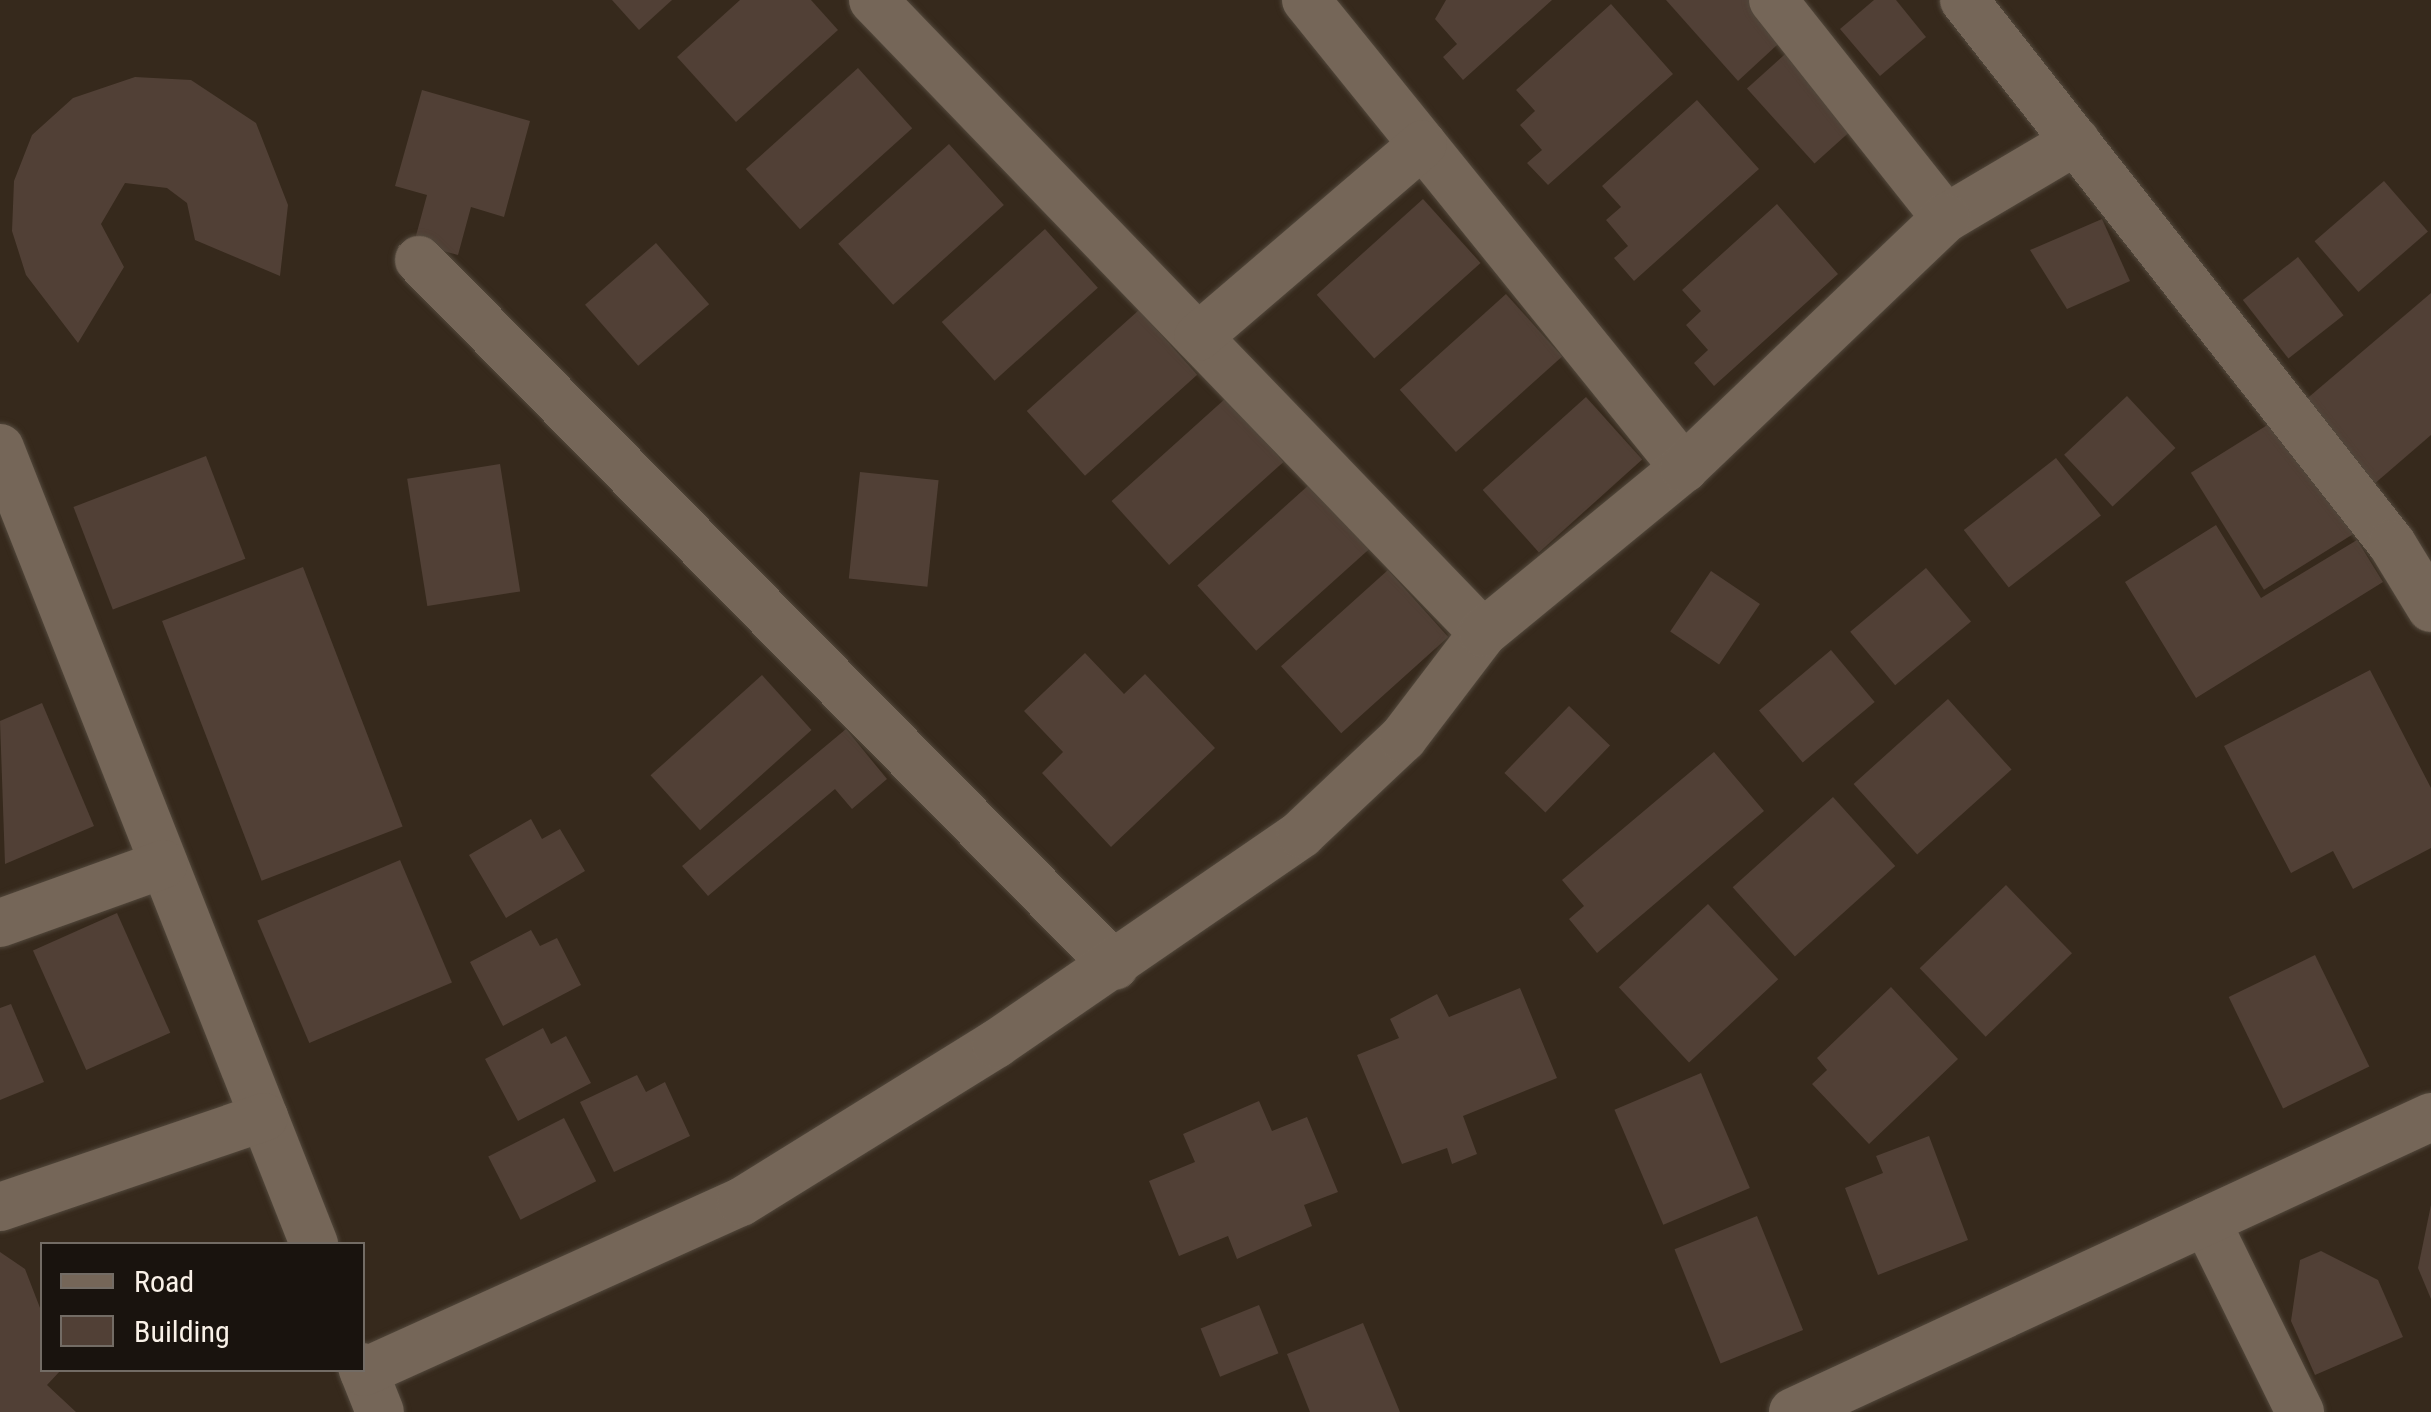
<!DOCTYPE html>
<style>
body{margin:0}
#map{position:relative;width:2431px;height:1412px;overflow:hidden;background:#36291c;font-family:"Roboto Condensed",sans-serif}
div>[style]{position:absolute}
.building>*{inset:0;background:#514036;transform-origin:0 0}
.roads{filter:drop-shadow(0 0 2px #52483c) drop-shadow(0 0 2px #52483c)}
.minor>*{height:48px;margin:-24px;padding:0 24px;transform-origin:24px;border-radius:24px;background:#756658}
span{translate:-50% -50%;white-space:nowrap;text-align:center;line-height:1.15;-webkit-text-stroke:8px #19130e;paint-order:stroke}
.legend{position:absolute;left:40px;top:1242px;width:325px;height:130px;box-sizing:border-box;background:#19130e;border:2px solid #736c65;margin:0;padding:12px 18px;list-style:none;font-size:30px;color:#f9f1e8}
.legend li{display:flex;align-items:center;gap:20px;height:50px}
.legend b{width:50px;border:2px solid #736c65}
</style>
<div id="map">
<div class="building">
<div style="clip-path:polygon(612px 0,672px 0,639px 30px)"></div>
<div style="clip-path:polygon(740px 0,811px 0,838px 30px,736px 122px,677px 57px)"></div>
<div style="clip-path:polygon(1446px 0,1552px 0,1463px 80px,1443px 57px,1457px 44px,1435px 19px)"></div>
<div style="clip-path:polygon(1666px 0,1757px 0,1788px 35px,1738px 81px)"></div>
<div style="clip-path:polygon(1874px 0,1896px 0,1926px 37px,1880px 76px,1840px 29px)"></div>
<div style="clip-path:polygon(1611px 4px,1673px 74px,1548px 185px,1527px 163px,1542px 150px,1520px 125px,1535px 111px,1516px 90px)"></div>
<div style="left:1793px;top:47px;width:101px;height:62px;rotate:48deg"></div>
<div style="left:858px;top:68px;width:81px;height:151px;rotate:48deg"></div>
<div style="clip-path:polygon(135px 77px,191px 80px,256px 123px,288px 205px,280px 276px,195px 240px,187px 203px,167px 188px,125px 183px,101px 224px,124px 267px,78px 343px,26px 275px,12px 231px,14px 181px,32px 135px,73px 98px)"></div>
<div style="clip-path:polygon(422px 90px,530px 121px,504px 217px,471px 207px,458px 255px,414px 243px,427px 195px,395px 186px)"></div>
<div style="clip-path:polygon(1697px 100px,1759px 169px,1634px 281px,1614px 258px,1628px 246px,1606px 220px,1621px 207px,1602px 186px)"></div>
<div style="left:949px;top:144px;width:82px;height:149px;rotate:48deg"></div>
<div style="left:2384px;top:181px;width:67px;height:92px;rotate:49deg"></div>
<div style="left:1423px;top:199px;width:86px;height:143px;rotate:48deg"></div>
<div style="clip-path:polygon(1777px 204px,1838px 274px,1714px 386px,1694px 363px,1708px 350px,1686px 325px,1701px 311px,1682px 290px)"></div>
<div style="clip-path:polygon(2102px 219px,2130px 281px,2067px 309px,2030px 250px)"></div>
<div style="left:1045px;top:229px;width:79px;height:139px;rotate:48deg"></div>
<div style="left:656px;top:243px;width:81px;height:94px;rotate:49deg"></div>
<div style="left:2298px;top:257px;width:74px;height:70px;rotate:52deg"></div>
<div style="clip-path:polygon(2431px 293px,2431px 435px,2373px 485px,2303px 402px)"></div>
<div style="left:1506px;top:294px;width:84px;height:143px;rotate:48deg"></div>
<div style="left:1139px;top:310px;width:87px;height:151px;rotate:48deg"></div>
<div style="left:2127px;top:396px;width:71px;height:86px;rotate:47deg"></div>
<div style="left:1586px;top:397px;width:84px;height:139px;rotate:48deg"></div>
<div style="left:1226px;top:398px;width:86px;height:154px;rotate:48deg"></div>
<div style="left:2285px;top:414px;width:138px;height:111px;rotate:58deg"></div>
<div style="left:206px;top:456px;width:110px;height:142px;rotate:69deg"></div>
<div style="left:2056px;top:458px;width:73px;height:117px;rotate:52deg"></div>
<div style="left:500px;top:464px;width:129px;height:94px;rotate:81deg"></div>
<div style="left:860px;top:472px;width:79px;height:107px;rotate:6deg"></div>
<div style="left:1311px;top:483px;width:88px;height:153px;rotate:48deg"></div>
<div style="clip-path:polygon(2216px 525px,2261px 598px,2357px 540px,2383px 582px,2196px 698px,2125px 582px)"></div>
<div style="left:303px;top:567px;width:278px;height:151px;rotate:69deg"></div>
<div style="left:1926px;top:568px;width:70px;height:99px;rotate:50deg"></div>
<div style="left:1388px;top:570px;width:90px;height:144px;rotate:48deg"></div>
<div style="left:1711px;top:571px;width:59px;height:73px;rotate:34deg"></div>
<div style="left:1831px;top:650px;width:68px;height:94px;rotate:50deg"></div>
<div style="clip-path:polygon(1085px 653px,1124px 694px,1145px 674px,1215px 748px,1111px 847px,1042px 773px,1063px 752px,1024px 711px)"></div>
<div style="clip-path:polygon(2370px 670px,2431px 788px,2431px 848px,2353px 889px,2333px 851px,2291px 873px,2224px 746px)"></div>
<div style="left:762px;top:675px;width:74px;height:150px;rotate:48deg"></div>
<div style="left:1948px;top:699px;width:95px;height:127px;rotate:48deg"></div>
<div style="clip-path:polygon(42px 703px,94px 826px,5px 864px,0 721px)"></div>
<div style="left:1569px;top:706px;width:57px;height:93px;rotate:44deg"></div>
<div style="clip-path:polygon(846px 729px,887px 779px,852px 809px,835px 789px,708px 896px,682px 866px)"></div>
<div style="clip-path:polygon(1714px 752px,1764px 811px,1597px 953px,1569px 919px,1584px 906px,1562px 880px)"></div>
<div style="left:1833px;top:797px;width:93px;height:135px;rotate:48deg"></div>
<div style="clip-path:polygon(531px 819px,542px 839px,560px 829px,585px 871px,506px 918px,469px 855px)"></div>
<div style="left:400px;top:860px;width:133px;height:155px;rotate:67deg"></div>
<div style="left:2006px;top:885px;width:95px;height:120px;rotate:46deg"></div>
<div style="left:1708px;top:904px;width:103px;height:122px;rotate:47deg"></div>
<div style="left:117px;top:913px;width:131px;height:92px;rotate:66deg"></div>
<div style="clip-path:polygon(531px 930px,540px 946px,557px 938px,581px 985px,503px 1026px,470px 962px)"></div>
<div style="left:2315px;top:955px;width:124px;height:96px;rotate:64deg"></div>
<div style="clip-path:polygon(1891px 987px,1958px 1059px,1869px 1144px,1812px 1084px,1827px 1070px,1817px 1058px)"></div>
<div style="clip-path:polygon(1520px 988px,1557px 1078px,1463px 1116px,1477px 1154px,1452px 1164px,1447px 1148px,1402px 1164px,1357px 1055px,1399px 1038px,1390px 1019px,1437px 994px,1449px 1017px)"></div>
<div style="clip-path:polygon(11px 1004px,44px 1082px,0 1100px,0 1008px)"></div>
<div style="clip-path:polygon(543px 1028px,551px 1044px,566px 1036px,591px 1083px,518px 1121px,485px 1059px)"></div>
<div style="left:1701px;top:1073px;width:125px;height:94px;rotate:67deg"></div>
<div style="clip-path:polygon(637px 1075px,646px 1092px,665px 1082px,690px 1136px,614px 1172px,580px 1102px)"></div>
<div style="clip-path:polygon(1259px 1101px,1272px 1131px,1307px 1117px,1338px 1192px,1304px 1205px,1312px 1226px,1237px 1259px,1228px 1236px,1179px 1256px,1149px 1181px,1195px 1162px,1183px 1134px)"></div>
<div style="left:564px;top:1118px;width:71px;height:85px;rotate:63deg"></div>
<div style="clip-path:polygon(1929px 1136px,1968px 1240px,1878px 1275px,1845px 1188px,1883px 1173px,1876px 1156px)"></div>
<div style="clip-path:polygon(2431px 1205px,2431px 1299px,2418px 1268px)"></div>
<div style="left:1757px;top:1216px;width:123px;height:89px;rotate:68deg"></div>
<div style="clip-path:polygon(2321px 1251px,2378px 1280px,2403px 1337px,2315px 1375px,2291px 1321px,2300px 1260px)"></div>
<div style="clip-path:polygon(0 1252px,25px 1269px,42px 1313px,42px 1370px,61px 1370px,47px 1385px,76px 1412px,0 1412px)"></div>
<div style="left:1259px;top:1305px;width:52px;height:63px;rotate:68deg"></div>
<div style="clip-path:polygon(1363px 1323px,1400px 1412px,1310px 1412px,1287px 1354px)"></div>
</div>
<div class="roads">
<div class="minor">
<div style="left:873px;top:0;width:879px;rotate:46.06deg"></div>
<div style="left:1306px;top:0;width:602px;rotate:51.07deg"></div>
<div style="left:1773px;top:0;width:278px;rotate:51.6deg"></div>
<div style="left:1946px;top:218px;width:151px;rotate:-30.6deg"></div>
<div style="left:1964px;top:0;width:692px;rotate:51.81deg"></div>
<div style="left:2392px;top:544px;width:75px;rotate:58.6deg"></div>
<div style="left:419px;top:260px;width:991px;rotate:45.41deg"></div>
<div style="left:1198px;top:337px;width:296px;rotate:-40.6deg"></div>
<div style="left:0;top:448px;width:856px;rotate:68.47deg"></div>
<div style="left:0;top:923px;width:174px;rotate:-19.8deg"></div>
<div style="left:0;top:1207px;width:279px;rotate:-18.8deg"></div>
<div style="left:2206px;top:1221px;width:213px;rotate:63.8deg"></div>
<div style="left:362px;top:1367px;width:48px;rotate:68.2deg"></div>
<div style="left:364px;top:1372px;width:414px;rotate:-24.3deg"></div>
<div style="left:741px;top:1202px;width:300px;rotate:-31.8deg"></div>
<div style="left:996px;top:1044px;width:370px;rotate:-34.5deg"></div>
<div style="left:1301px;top:834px;width:140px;rotate:-43.3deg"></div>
<div style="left:1403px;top:738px;width:132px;rotate:-52.7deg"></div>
<div style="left:1483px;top:633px;width:260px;rotate:-39.4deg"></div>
<div style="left:1684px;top:468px;width:362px;rotate:-43.7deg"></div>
<div style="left:1793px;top:1412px;width:703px;rotate:-24.81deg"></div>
</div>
</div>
<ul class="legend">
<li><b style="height:12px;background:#756658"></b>Road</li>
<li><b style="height:28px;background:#514036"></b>Building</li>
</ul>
</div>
